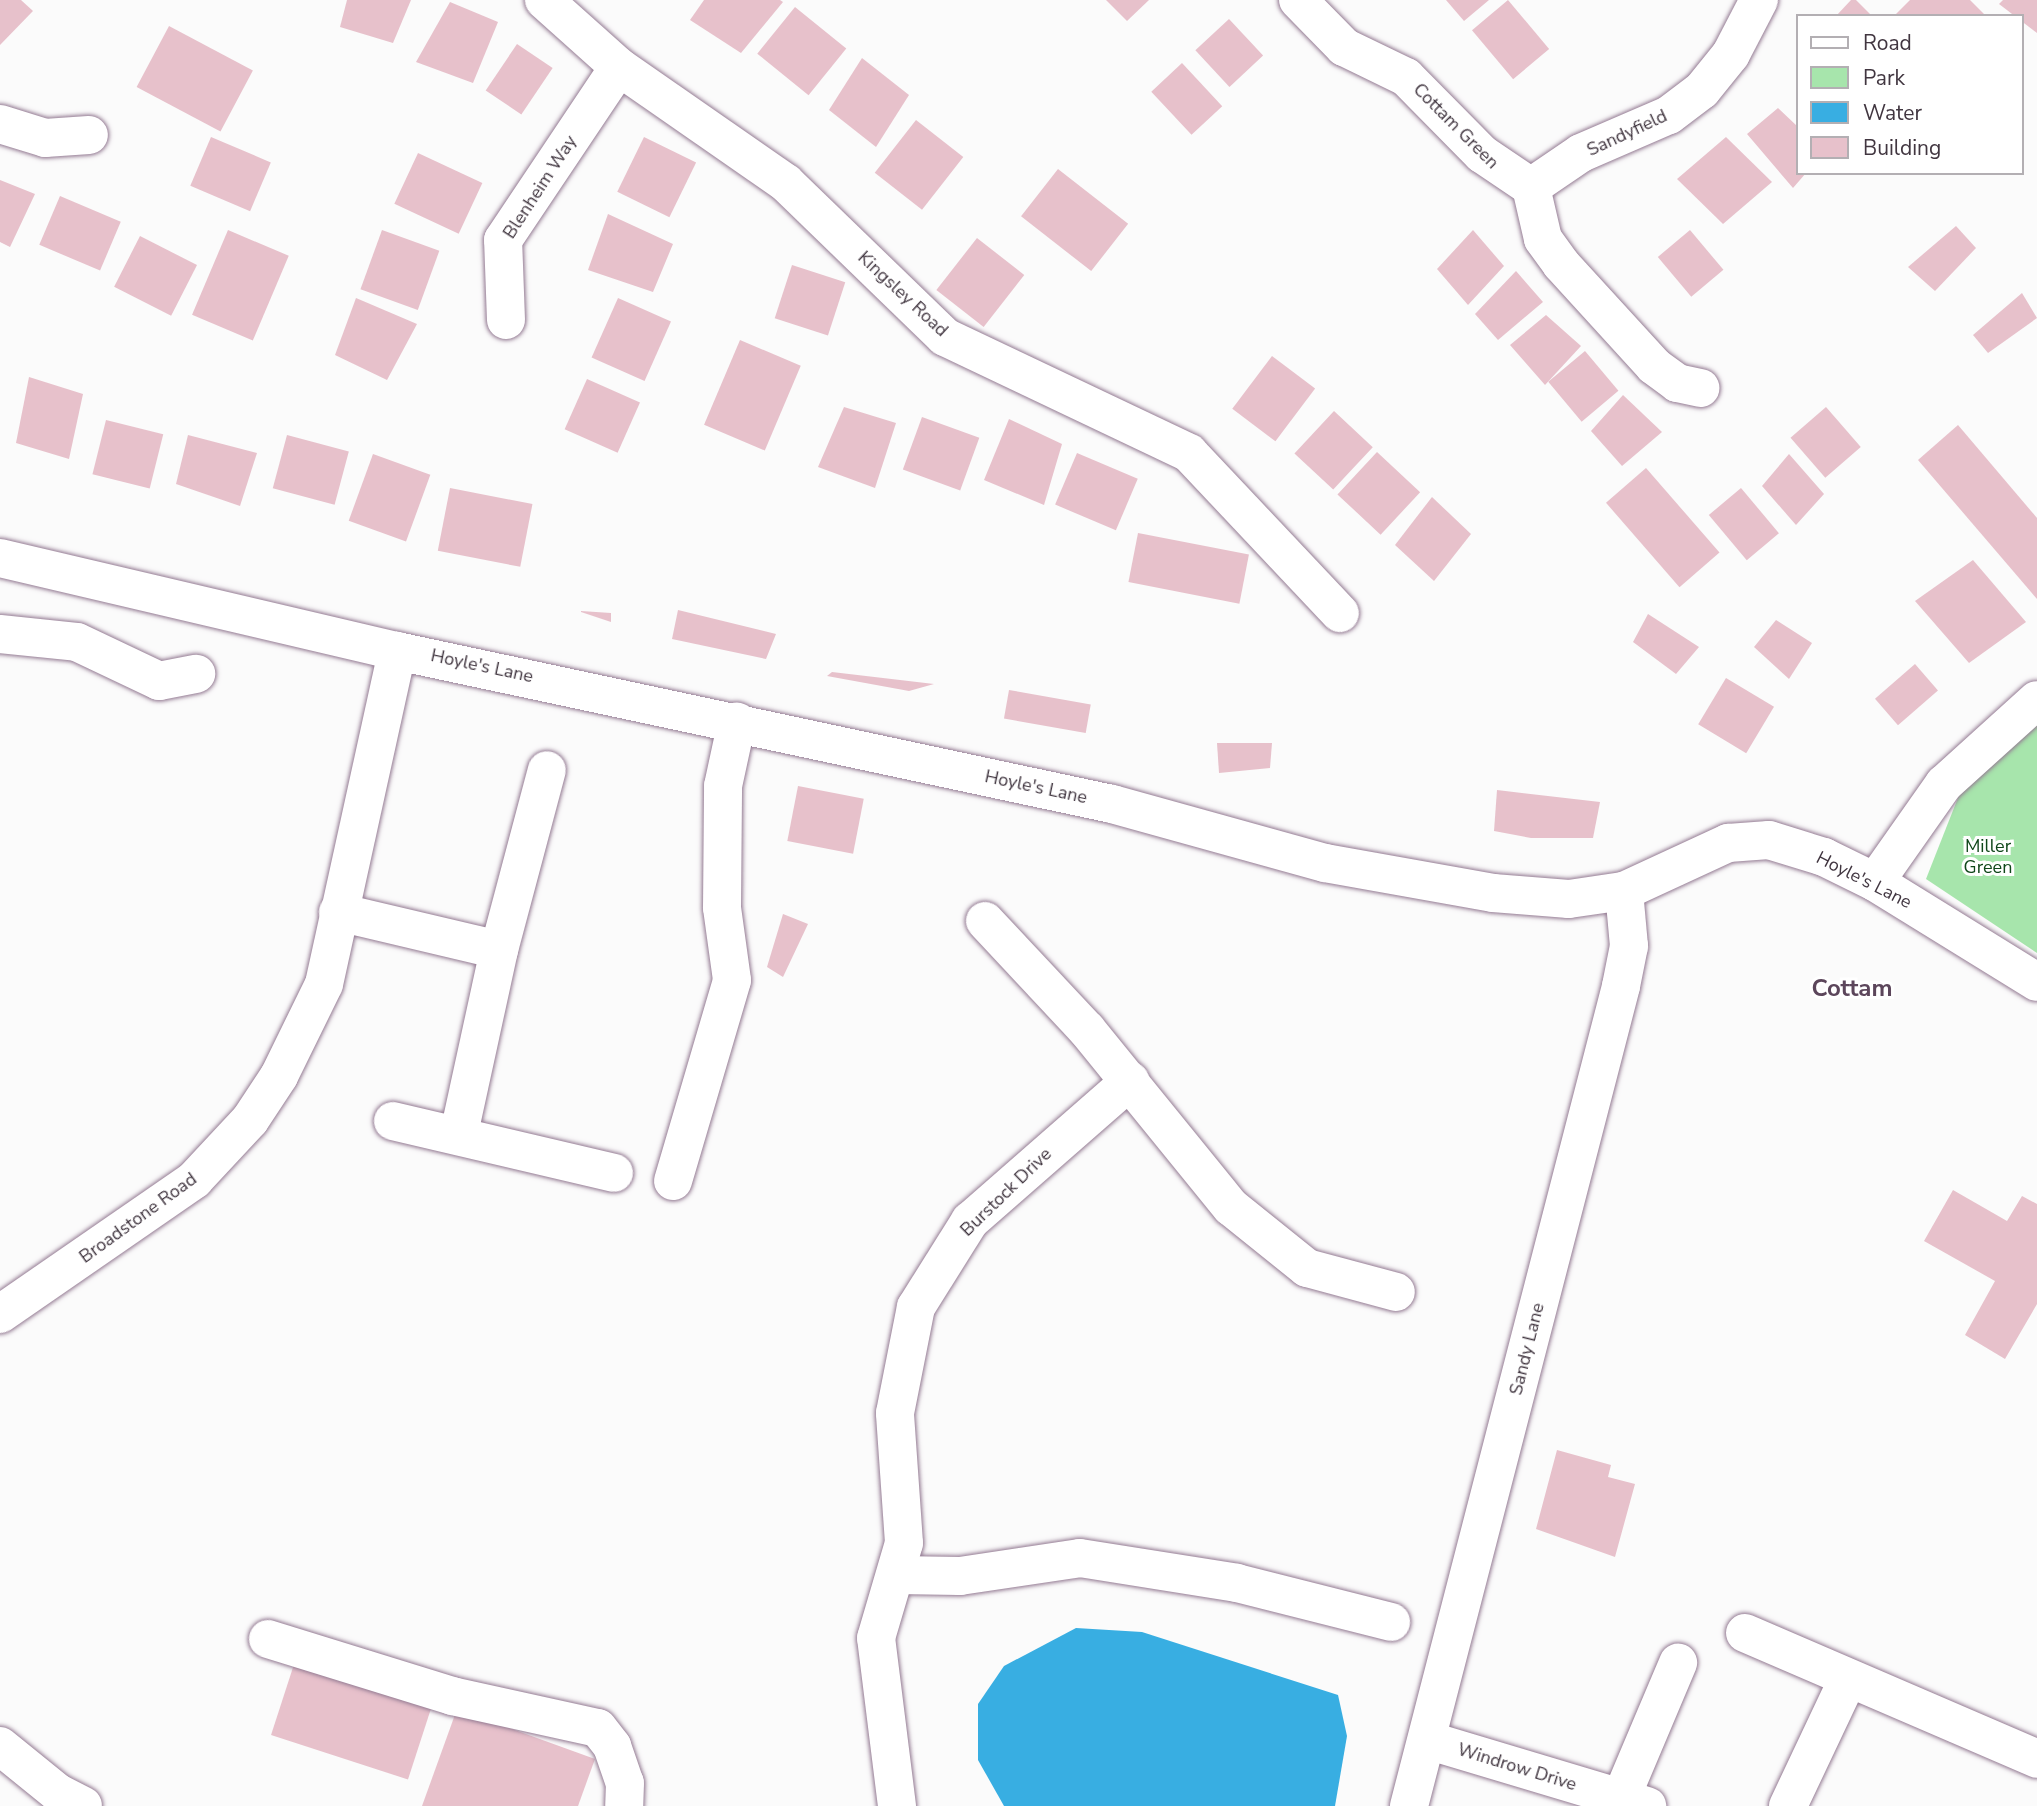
<!DOCTYPE html>
<style>
body{margin:0}
#map{position:relative;width:2037px;height:1806px;overflow:hidden;background:#fbfbfb;font-family:"Nunito Sans",sans-serif}
div>[style]{position:absolute}
.green>*{inset:0;background:#a7e5ac}
.water>*{inset:0;background:#38aee2}
.building>*{inset:0;background:#e7c1cb;transform-origin:0 0}
.roads{filter:drop-shadow(0 0 2px #947b93) drop-shadow(0 0 2px #947b93)}
.minor>*{height:38px;margin:-19px;padding:0 19px;transform-origin:19px;border-radius:19px;background:#fff}
span{translate:-50% -50%;white-space:nowrap;text-align:center;line-height:1.15;-webkit-text-stroke:6px #fff;paint-order:stroke}
.street-label{font-size:18px;color:#413640}
.park-label{font-size:18px;color:#0f4719}
.district-label{font-size:24px;color:#5c465b;font-weight:700}
.legend{position:absolute;left:1796px;top:14px;width:228px;height:161px;box-sizing:border-box;background:#fff;border:2px solid #b3afb3;margin:0;padding:9px 12px;list-style:none;font-size:21px;color:#413640}
.legend li{display:flex;align-items:center;gap:14px;height:35px}
.legend b{width:35px;border:2px solid #b3afb3}
</style>
<div id="map">
<div class="green">
<div style="clip-path:polygon(2037px 721px,2037px 953px,1926px 879px,1963px 785px)"></div>
</div>
<div class="water">
<div style="clip-path:polygon(1076px 1628px,1142px 1632px,1338px 1695px,1347px 1736px,1335px 1806px,1004px 1806px,978px 1760px,978px 1704px,1004px 1666px)"></div>
</div>
<div class="building">
<div style="clip-path:polygon(0 0,21px 0,33px 11px,0 45px)"></div>
<div style="clip-path:polygon(347px 0,411px 0,393px 43px,340px 27px)"></div>
<div style="clip-path:polygon(704px 0,780px 0,783px 2px,741px 53px,690px 20px)"></div>
<div style="clip-path:polygon(1106px 0,1149px 0,1127px 21px)"></div>
<div style="clip-path:polygon(1446px 0,1489px 0,1464px 21px)"></div>
<div style="left:1508px;top:0;width:64px;height:47px;rotate:50deg"></div>
<div style="clip-path:polygon(1851px 0,1856px 0,1872px 16px,1836px 16px)"></div>
<div style="clip-path:polygon(1910px 0,1970px 0,1986px 16px,1894px 16px)"></div>
<div style="clip-path:polygon(2003px 0,2037px 0,2037px 33px,1999px 4px)"></div>
<div style="clip-path:polygon(450px 2px,498px 22px,473px 83px,416px 62px)"></div>
<div style="left:795px;top:7px;width:66px;height:60px;rotate:39deg"></div>
<div style="left:1229px;top:19px;width:50px;height:46px;rotate:47deg"></div>
<div style="left:169px;top:26px;width:95px;height:69px;rotate:28deg"></div>
<div style="left:517px;top:44px;width:43px;height:56px;rotate:34deg"></div>
<div style="clip-path:polygon(862px 58px,909px 95px,876px 147px,829px 110px)"></div>
<div style="left:1182px;top:63px;width:59px;height:42px;rotate:47deg"></div>
<div style="clip-path:polygon(1778px 108px,1797px 126px,1797px 173px,1806px 173px,1793px 188px,1747px 134px)"></div>
<div style="left:916px;top:120px;width:60px;height:67px;rotate:38deg"></div>
<div style="left:211px;top:137px;width:65px;height:53px;rotate:23deg"></div>
<div style="left:644px;top:137px;width:58px;height:61px;rotate:26deg"></div>
<div style="clip-path:polygon(1726px 137px,1772px 182px,1723px 224px,1677px 179px)"></div>
<div style="left:418px;top:153px;width:71px;height:56px;rotate:25deg"></div>
<div style="left:1058px;top:169px;width:89px;height:60px;rotate:38deg"></div>
<div style="clip-path:polygon(0 180px,35px 194px,10px 247px,0 242px)"></div>
<div style="left:60px;top:196px;width:66px;height:53px;rotate:23deg"></div>
<div style="clip-path:polygon(608px 214px,673px 244px,653px 292px,588px 270px)"></div>
<div style="clip-path:polygon(1956px 226px,1976px 248px,1935px 291px,1908px 267px)"></div>
<div style="left:228px;top:230px;width:66px;height:92px;rotate:23deg"></div>
<div style="left:382px;top:230px;width:61px;height:63px;rotate:20deg"></div>
<div style="clip-path:polygon(1473px 230px,1504px 266px,1468px 305px,1437px 269px)"></div>
<div style="left:1690px;top:230px;width:52px;height:42px;rotate:50deg"></div>
<div style="left:140px;top:236px;width:64px;height:57px;rotate:27deg"></div>
<div style="left:977px;top:238px;width:60px;height:66px;rotate:38deg"></div>
<div style="left:792px;top:265px;width:56px;height:56px;rotate:18deg"></div>
<div style="clip-path:polygon(1516px 271px,1543px 302px,1498px 340px,1475px 314px)"></div>
<div style="clip-path:polygon(2022px 293px,2037px 318px,1988px 353px,1973px 335px)"></div>
<div style="clip-path:polygon(356px 298px,417px 324px,387px 380px,335px 355px)"></div>
<div style="left:618px;top:298px;width:58px;height:65px;rotate:24deg"></div>
<div style="clip-path:polygon(1546px 315px,1581px 346px,1545px 385px,1510px 345px)"></div>
<div style="left:740px;top:340px;width:66px;height:92px;rotate:23deg"></div>
<div style="left:1585px;top:351px;width:52px;height:48px;rotate:50deg"></div>
<div style="left:1272px;top:356px;width:54px;height:66px;rotate:37deg"></div>
<div style="clip-path:polygon(29px 377px,83px 394px,69px 459px,16px 443px)"></div>
<div style="left:587px;top:379px;width:58px;height:55px;rotate:24deg"></div>
<div style="clip-path:polygon(1623px 395px,1662px 432px,1622px 466px,1591px 431px)"></div>
<div style="clip-path:polygon(844px 407px,896px 423px,875px 488px,818px 467px)"></div>
<div style="left:1826px;top:407px;width:53px;height:47px;rotate:49deg"></div>
<div style="left:1334px;top:411px;width:53px;height:58px;rotate:43deg"></div>
<div style="left:922px;top:417px;width:61px;height:56px;rotate:20deg"></div>
<div style="clip-path:polygon(1009px 419px,1062px 444px,1044px 505px,984px 480px)"></div>
<div style="left:106px;top:420px;width:59px;height:56px;rotate:14deg"></div>
<div style="clip-path:polygon(1958px 425px,2037px 518px,2037px 599px,1918px 460px)"></div>
<div style="clip-path:polygon(188px 435px,257px 453px,240px 506px,176px 484px)"></div>
<div style="left:287px;top:435px;width:64px;height:55px;rotate:15deg"></div>
<div style="left:1377px;top:452px;width:59px;height:58px;rotate:43deg"></div>
<div style="left:1077px;top:453px;width:66px;height:56px;rotate:23deg"></div>
<div style="left:373px;top:454px;width:61px;height:71px;rotate:20deg"></div>
<div style="clip-path:polygon(1789px 454px,1824px 494px,1796px 525px,1762px 486px)"></div>
<div style="left:1646px;top:468px;width:112px;height:53px;rotate:49deg"></div>
<div style="left:450px;top:488px;width:84px;height:64px;rotate:11deg"></div>
<div style="left:1741px;top:488px;width:59px;height:42px;rotate:50deg"></div>
<div style="clip-path:polygon(1432px 497px,1471px 534px,1434px 581px,1395px 545px)"></div>
<div style="left:1138px;top:533px;width:113px;height:50px;rotate:11deg"></div>
<div style="clip-path:polygon(1973px 560px,2026px 622px,1969px 663px,1915px 601px)"></div>
<div style="clip-path:polygon(678px 610px,776px 634px,766px 659px,672px 639px)"></div>
<div style="clip-path:polygon(581px 611px,611px 613px,611px 622px,581px 612px)"></div>
<div style="clip-path:polygon(1648px 614px,1699px 647px,1676px 674px,1633px 642px)"></div>
<div style="clip-path:polygon(1776px 620px,1812px 643px,1789px 679px,1754px 647px)"></div>
<div style="left:1915px;top:664px;width:35px;height:53px;rotate:49deg"></div>
<div style="clip-path:polygon(832px 672px,934px 684px,909px 691px,827px 676px)"></div>
<div style="left:1726px;top:678px;width:56px;height:54px;rotate:31deg"></div>
<div style="left:1009px;top:690px;width:83px;height:29px;rotate:10deg"></div>
<div style="clip-path:polygon(1217px 743px,1272px 743px,1270px 768px,1219px 773px)"></div>
<div style="left:798px;top:786px;width:67px;height:56px;rotate:11deg"></div>
<div style="clip-path:polygon(1497px 790px,1600px 802px,1593px 838px,1531px 838px,1494px 831px)"></div>
<div style="clip-path:polygon(783px 914px,808px 924px,783px 977px,767px 967px)"></div>
<div style="clip-path:polygon(1953px 1190px,2007px 1221px,2022px 1196px,2037px 1204px,2037px 1304px,2005px 1359px,1965px 1335px,1995px 1281px,1924px 1241px)"></div>
<div style="clip-path:polygon(1557px 1450px,1611px 1465px,1608px 1477px,1635px 1484px,1615px 1557px,1536px 1529px)"></div>
<div style="left:297px;top:1655px;width:144px;height:84px;rotate:18deg"></div>
<div style="clip-path:polygon(457px 1709px,595px 1759px,578px 1806px,422px 1806px)"></div>
</div>
<div class="roads">
<div class="minor">
<div style="left:544px;top:0;width:101px;rotate:41.8deg"></div>
<div style="left:619px;top:67px;width:203px;rotate:34.8deg"></div>
<div style="left:786px;top:183px;width:221px;rotate:44.1deg"></div>
<div style="left:945px;top:337px;width:270px;rotate:25.4deg"></div>
<div style="left:1189px;top:453px;width:220px;rotate:46.7deg"></div>
<div style="left:1298px;top:0;width:66px;rotate:45.6deg"></div>
<div style="left:1344px;top:47px;width:69px;rotate:25.8deg"></div>
<div style="left:1406px;top:77px;width:108px;rotate:45.4deg"></div>
<div style="left:1482px;top:154px;width:59px;rotate:34deg"></div>
<div style="left:1531px;top:187px;width:53px;rotate:77deg"></div>
<div style="left:1543px;top:239px;width:31px;rotate:54deg"></div>
<div style="left:1561px;top:264px;width:138px;rotate:47.6deg"></div>
<div style="left:1654px;top:366px;width:29px;rotate:36deg"></div>
<div style="left:1677px;top:383px;width:24px;rotate:12deg"></div>
<div style="left:0;top:124px;width:47px;rotate:17.3deg"></div>
<div style="left:45px;top:138px;width:44px;rotate:-3.9deg"></div>
<div style="left:1531px;top:187px;width:60px;rotate:-34.2deg"></div>
<div style="left:1581px;top:153px;width:96px;rotate:-23.4deg"></div>
<div style="left:1669px;top:115px;width:41px;rotate:-37.1deg"></div>
<div style="left:1702px;top:90px;width:46px;rotate:-51.1deg"></div>
<div style="left:1731px;top:54px;width:61px;rotate:-62.6deg"></div>
<div style="left:506px;top:320px;width:80px;rotate:-92.1deg"></div>
<div style="left:503px;top:240px;width:208px;rotate:-56.2deg"></div>
<div style="left:0;top:558px;width:408px;rotate:13.2deg"></div>
<div style="left:397px;top:651px;width:731px;rotate:12.08deg"></div>
<div style="left:1112px;top:804px;width:221px;rotate:15.5deg"></div>
<div style="left:1325px;top:863px;width:171px;rotate:10.1deg"></div>
<div style="left:1493px;top:893px;width:76px;rotate:4.5deg"></div>
<div style="left:1569px;top:899px;width:56px;rotate:-8.3deg"></div>
<div style="left:1624px;top:891px;width:115px;rotate:-24.8deg"></div>
<div style="left:1728px;top:843px;width:41px;rotate:-4.2deg"></div>
<div style="left:1769px;top:840px;width:58px;rotate:17.2deg"></div>
<div style="left:1824px;top:857px;width:57px;rotate:26.1deg"></div>
<div style="left:1875px;top:882px;width:190px;rotate:31.7deg"></div>
<div style="left:0;top:634px;width:77px;rotate:5.9deg"></div>
<div style="left:77px;top:642px;width:91px;rotate:25.4deg"></div>
<div style="left:159px;top:681px;width:38px;rotate:-11deg"></div>
<div style="left:1875px;top:882px;width:120px;rotate:-54.9deg"></div>
<div style="left:1944px;top:784px;width:125px;rotate:-42.1deg"></div>
<div style="left:338px;top:912px;width:165px;rotate:13.3deg"></div>
<div style="left:499px;top:950px;width:188px;rotate:102.3deg"></div>
<div style="left:985px;top:921px;width:149px;rotate:46.9deg"></div>
<div style="left:1087px;top:1030px;width:228px;rotate:50.9deg"></div>
<div style="left:1231px;top:1207px;width:97px;rotate:38.8deg"></div>
<div style="left:1307px;top:1268px;width:92px;rotate:15.1deg"></div>
<div style="left:499px;top:950px;width:186px;rotate:-75.1deg"></div>
<div style="left:393px;top:1121px;width:227px;rotate:13.2deg"></div>
<div style="left:673px;top:1181px;width:209px;rotate:-73.6deg"></div>
<div style="left:732px;top:980px;width:73px;rotate:-97.9deg"></div>
<div style="left:722px;top:908px;width:122px;rotate:-89.5deg"></div>
<div style="left:723px;top:786px;width:66px;rotate:-77.8deg"></div>
<div style="left:0;top:1314px;width:236px;rotate:-34.6deg"></div>
<div style="left:194px;top:1180px;width:82px;rotate:-47deg"></div>
<div style="left:250px;top:1120px;width:53px;rotate:-56.6deg"></div>
<div style="left:279px;top:1076px;width:102px;rotate:-63.9deg"></div>
<div style="left:324px;top:984px;width:341px;rotate:-77.6deg"></div>
<div style="left:896px;top:1575px;width:64px;rotate:0.9deg"></div>
<div style="left:960px;top:1576px;width:121px;rotate:-8.5deg"></div>
<div style="left:1080px;top:1558px;width:159px;rotate:9deg"></div>
<div style="left:1237px;top:1583px;width:159px;rotate:14.2deg"></div>
<div style="left:1745px;top:1633px;width:318px;rotate:23.3deg"></div>
<div style="left:268px;top:1639px;width:193px;rotate:17.2deg"></div>
<div style="left:452px;top:1696px;width:149px;rotate:12.4deg"></div>
<div style="left:598px;top:1728px;width:23px;rotate:52deg"></div>
<div style="left:612px;top:1746px;width:39px;rotate:71deg"></div>
<div style="left:625px;top:1783px;width:23px;rotate:92deg"></div>
<div style="left:1427px;top:1740px;width:230px;rotate:16.7deg"></div>
<div style="left:0;top:1746px;width:75px;rotate:39deg"></div>
<div style="left:58px;top:1793px;width:28px;rotate:27deg"></div>
<div style="left:1621px;top:1798px;width:147px;rotate:-67.1deg"></div>
<div style="left:897px;top:1806px;width:169px;rotate:-97.1deg"></div>
<div style="left:876px;top:1638px;width:99px;rotate:-73.6deg"></div>
<div style="left:904px;top:1543px;width:130px;rotate:-94deg"></div>
<div style="left:895px;top:1413px;width:108px;rotate:-78.8deg"></div>
<div style="left:916px;top:1307px;width:102px;rotate:-57.9deg"></div>
<div style="left:970px;top:1221px;width:213px;rotate:-41.2deg"></div>
<div style="left:1409px;top:1806px;width:847px;rotate:-75.5deg"></div>
<div style="left:1621px;top:986px;width:41px;rotate:-78.7deg"></div>
<div style="left:1629px;top:946px;width:55px;rotate:-95.2deg"></div>
<div style="left:1788px;top:1806px;width:138px;rotate:-64.7deg"></div>
</div>
</div>
<div class="street-label">
<span style="left:1456px;top:126px;rotate:45deg">Cottam Green</span>
<span style="left:1627px;top:133px;rotate:-25deg">Sandyfield</span>
<span style="left:540px;top:187px;rotate:-57deg">Blenheim Way</span>
<span style="left:903px;top:294px;rotate:43deg">Kingsley Road</span>
<span style="left:482px;top:666px;rotate:12deg">Hoyle's Lane</span>
<span style="left:1036px;top:787px;rotate:12deg">Hoyle's Lane</span>
<span style="left:1864px;top:880px;rotate:27deg">Hoyle's Lane</span>
<span style="left:1006px;top:1192px;rotate:-44deg">Burstock Drive</span>
<span style="left:138px;top:1218px;rotate:-36deg">Broadstone Road</span>
<span style="left:1527px;top:1349px;rotate:-76deg">Sandy Lane</span>
<span style="left:1517px;top:1767px;rotate:17deg">Windrow Drive</span>
</div>
<div class="park-label">
<span style="left:1988px;top:857px">Miller<br>Green</span>
</div>
<div class="district-label">
<span style="left:1852px;top:989px">Cottam</span>
</div>
<ul class="legend">
<li><b style="height:9px;background:#fff"></b>Road</li>
<li><b style="height:19px;background:#a7e5ac"></b>Park</li>
<li><b style="height:19px;background:#38aee2"></b>Water</li>
<li><b style="height:19px;background:#e7c1cb"></b>Building</li>
</ul>
</div>
